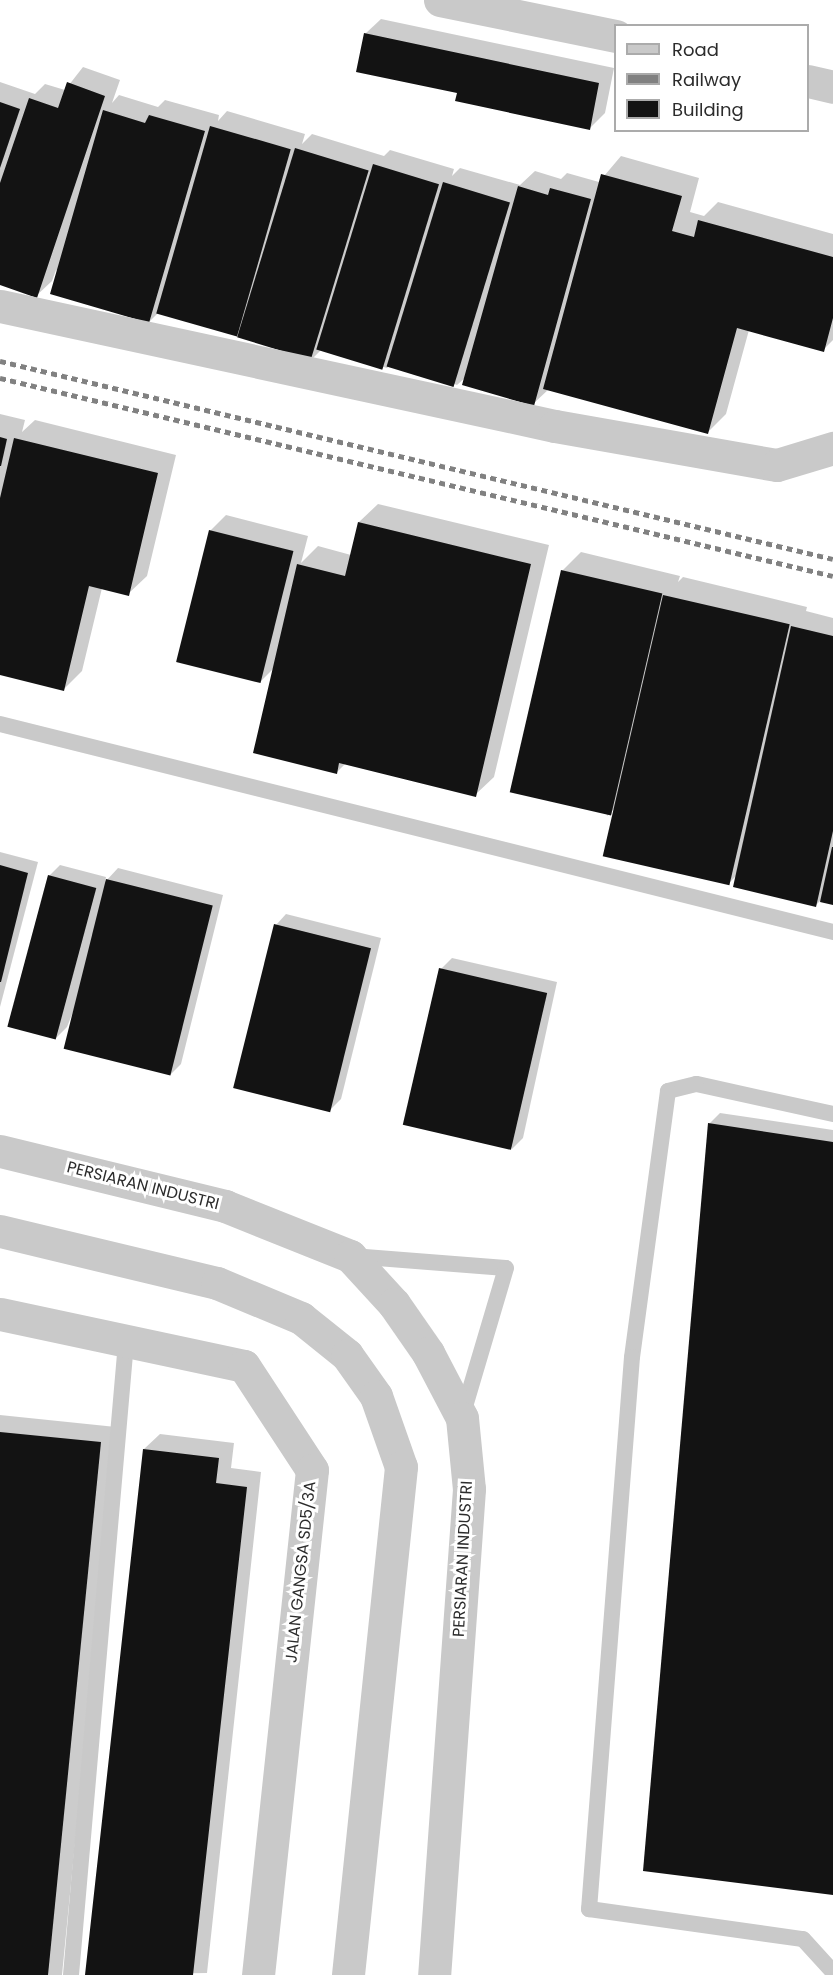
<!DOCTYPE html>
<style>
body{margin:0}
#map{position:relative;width:833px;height:1975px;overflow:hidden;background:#fff;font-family:Poppins,sans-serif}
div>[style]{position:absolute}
.shadow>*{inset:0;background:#0003}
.building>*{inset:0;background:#131313;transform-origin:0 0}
.service>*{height:16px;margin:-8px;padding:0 8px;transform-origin:8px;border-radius:8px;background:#c9c9c9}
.minor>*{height:33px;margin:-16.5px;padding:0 16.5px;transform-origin:16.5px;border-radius:16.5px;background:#c9c9c9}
.tertiary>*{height:33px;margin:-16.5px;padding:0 16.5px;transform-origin:16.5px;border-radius:16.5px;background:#c9c9c9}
.rail>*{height:4.5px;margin-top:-2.25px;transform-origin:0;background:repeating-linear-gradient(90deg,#818181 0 6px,transparent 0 10.5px)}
span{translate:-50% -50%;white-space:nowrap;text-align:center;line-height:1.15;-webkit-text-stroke:6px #fff;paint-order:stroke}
.street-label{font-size:16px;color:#2c2c2c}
.legend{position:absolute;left:614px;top:24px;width:195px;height:108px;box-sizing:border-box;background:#fff;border:2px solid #ababab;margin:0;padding:8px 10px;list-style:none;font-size:18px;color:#2c2c2c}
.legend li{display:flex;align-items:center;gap:12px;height:30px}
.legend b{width:30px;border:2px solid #ababab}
</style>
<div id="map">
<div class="shadow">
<div style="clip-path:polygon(381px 19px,614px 68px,605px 113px,589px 129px,458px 92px,365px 34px)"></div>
<div style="clip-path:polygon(83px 67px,120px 80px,112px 103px,119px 95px,158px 107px,165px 100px,219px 115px,218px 121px,227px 111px,305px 134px,302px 144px,312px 134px,384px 156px,390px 150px,454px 169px,452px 176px,460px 168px,520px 185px,535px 171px,561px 179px,567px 173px,599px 182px,621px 156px,699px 178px,690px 212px,704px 216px,718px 202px,833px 234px,833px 340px,823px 350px,749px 330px,726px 414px,707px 433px,549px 389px,533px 404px,466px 377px,457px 385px,394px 361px,387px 368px,322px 349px,313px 358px,243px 330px,237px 336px,158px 313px,149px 322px,56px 270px,52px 281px,36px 296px,0 284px,0 82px,35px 94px,45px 84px,65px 90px)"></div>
<div style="clip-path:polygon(0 414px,25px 420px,22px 432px,35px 420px,176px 455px,147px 576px,128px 594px,102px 588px,82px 671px,63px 690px,0 674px)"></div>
<div style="clip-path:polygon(378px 504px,549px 545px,494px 777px,475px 795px,346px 763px,337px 772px,275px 667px,261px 681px,210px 531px,226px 515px,308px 536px,301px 563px,318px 546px,351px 555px,359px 522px)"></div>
<div style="clip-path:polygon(581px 552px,680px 576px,678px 582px,683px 577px,807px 607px,806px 611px,833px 618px,833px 904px,820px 901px,816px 905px,737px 875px,728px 884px,615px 808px,607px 816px,562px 571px)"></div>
<div style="clip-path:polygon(0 852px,38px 862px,0 1007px)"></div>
<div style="clip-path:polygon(60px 865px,106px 877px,105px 882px,118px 868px,223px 895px,181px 1064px,170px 1075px,77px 1002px,67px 1027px,56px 1038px,49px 876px)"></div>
<div style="clip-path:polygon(286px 914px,381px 938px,341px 1099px,330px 1110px,276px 925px)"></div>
<div style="clip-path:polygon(452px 958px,557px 982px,523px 1138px,512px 1149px,441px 969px)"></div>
<div style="clip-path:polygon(720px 1113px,833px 1130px,833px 1894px,709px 1124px)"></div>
<div style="clip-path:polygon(0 1415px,116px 1427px,62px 1975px,0 1975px)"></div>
<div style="clip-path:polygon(160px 1434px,234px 1443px,231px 1468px,261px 1472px,207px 1973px,87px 1975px,144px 1449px)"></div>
</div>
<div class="building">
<div style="clip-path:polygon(364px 33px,599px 83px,590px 130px,455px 101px,457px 93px,356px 72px)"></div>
<div style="clip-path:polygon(67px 82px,105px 96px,37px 298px,0 285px,0 183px,29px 98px,58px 108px)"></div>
<div style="clip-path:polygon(0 102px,20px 109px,0 168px)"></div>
<div style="clip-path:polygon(103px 110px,145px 123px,149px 115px,205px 131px,149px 323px,50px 294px)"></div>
<div style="left:210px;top:126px;width:84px;height:195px;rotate:16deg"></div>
<div style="left:295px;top:148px;width:77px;height:198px;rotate:17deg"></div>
<div style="left:373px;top:164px;width:69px;height:194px;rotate:17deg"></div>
<div style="clip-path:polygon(601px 174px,682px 196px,672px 231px,694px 237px,698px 220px,833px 257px,833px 318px,824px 352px,737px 328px,708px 434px,543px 389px)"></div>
<div style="left:443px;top:182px;width:70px;height:193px;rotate:17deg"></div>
<div style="clip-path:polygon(518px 186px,548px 195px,550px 188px,591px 199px,534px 406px,462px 385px)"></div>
<div style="clip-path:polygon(0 437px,7px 439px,1px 466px,0 466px)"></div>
<div style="clip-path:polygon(14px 438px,158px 473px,129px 596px,89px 586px,64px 691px,0 675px,0 498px)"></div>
<div style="clip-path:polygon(358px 522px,531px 564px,476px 797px,339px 763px,337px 774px,253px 753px,297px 564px,345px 576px)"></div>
<div style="left:209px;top:530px;width:87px;height:136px;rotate:14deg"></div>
<div style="left:561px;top:570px;width:104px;height:228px;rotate:13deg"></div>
<div style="left:663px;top:595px;width:130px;height:268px;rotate:13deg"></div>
<div style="clip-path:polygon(791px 626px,833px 636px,833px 831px,816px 907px,733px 887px)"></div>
<div style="clip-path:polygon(832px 847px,833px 847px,833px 905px,820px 902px)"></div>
<div style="clip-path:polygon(0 865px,28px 873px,1px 982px,0 982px)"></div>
<div style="left:48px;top:875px;width:50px;height:157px;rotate:15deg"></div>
<div style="left:106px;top:879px;width:110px;height:175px;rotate:14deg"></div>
<div style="left:274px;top:924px;width:100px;height:169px;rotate:14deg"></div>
<div style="left:439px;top:968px;width:111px;height:161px;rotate:13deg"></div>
<div style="clip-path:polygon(708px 1123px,833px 1142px,833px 1895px,643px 1871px)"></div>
<div style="clip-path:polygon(0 1432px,101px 1442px,48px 1975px,0 1975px)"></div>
<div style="clip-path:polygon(143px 1449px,219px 1458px,216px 1483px,247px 1487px,193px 1975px,85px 1975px)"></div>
</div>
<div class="service">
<div style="left:0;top:724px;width:859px;rotate:14.02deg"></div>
<div style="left:833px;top:1114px;width:140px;rotate:-167.6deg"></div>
<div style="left:696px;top:1084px;width:29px;rotate:166deg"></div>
<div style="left:668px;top:1091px;width:268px;rotate:97.7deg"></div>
<div style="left:632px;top:1357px;width:554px;rotate:94.45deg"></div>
<div style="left:589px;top:1909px;width:216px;rotate:8deg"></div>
<div style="left:803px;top:1939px;width:45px;rotate:47.7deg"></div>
<div style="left:352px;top:1256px;width:154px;rotate:4.5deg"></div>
<div style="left:506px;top:1268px;width:155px;rotate:106.5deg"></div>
<div style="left:71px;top:1975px;width:635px;rotate:-85.03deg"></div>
</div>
<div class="minor">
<div style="left:440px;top:0;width:180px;rotate:11.6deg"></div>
<div style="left:808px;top:81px;width:26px;rotate:13deg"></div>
<div style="left:0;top:306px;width:568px;rotate:12.2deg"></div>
<div style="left:555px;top:426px;width:225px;rotate:10deg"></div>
<div style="left:777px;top:465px;width:59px;rotate:-16.9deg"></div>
<div style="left:0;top:1314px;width:249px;rotate:12deg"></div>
<div style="left:244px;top:1366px;width:124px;rotate:56.8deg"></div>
<div style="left:312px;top:1470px;width:508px;rotate:96.1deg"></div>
</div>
<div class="tertiary">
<div style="left:0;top:1151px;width:232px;rotate:13.7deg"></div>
<div style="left:225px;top:1206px;width:135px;rotate:21.8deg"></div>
<div style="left:350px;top:1256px;width:65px;rotate:47.5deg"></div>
<div style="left:394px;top:1304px;width:60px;rotate:55.2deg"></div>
<div style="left:428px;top:1353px;width:73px;rotate:62.4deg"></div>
<div style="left:462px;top:1418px;width:71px;rotate:84.4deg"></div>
<div style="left:469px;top:1489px;width:487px;rotate:94.1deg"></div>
<div style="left:0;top:1231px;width:223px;rotate:13.5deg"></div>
<div style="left:217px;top:1283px;width:91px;rotate:22.6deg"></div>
<div style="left:301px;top:1318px;width:59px;rotate:38.8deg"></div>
<div style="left:347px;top:1355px;width:50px;rotate:54.7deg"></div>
<div style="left:376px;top:1396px;width:75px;rotate:70.6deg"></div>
<div style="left:401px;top:1467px;width:511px;rotate:95.96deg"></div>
</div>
<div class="rail">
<div style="left:0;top:361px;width:856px;rotate:13.37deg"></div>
<div style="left:0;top:378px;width:856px;rotate:13.37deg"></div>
</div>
<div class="street-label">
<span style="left:143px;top:1186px;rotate:14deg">PERSIARAN INDUSTRI</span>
<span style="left:463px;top:1559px;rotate:-87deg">PERSIARAN INDUSTRI</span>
<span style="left:301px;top:1572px;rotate:-84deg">JALAN GANGSA SD5/3A</span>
</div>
<ul class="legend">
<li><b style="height:8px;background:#c9c9c9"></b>Road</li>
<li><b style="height:8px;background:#818181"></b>Railway</li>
<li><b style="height:16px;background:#131313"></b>Building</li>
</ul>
</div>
